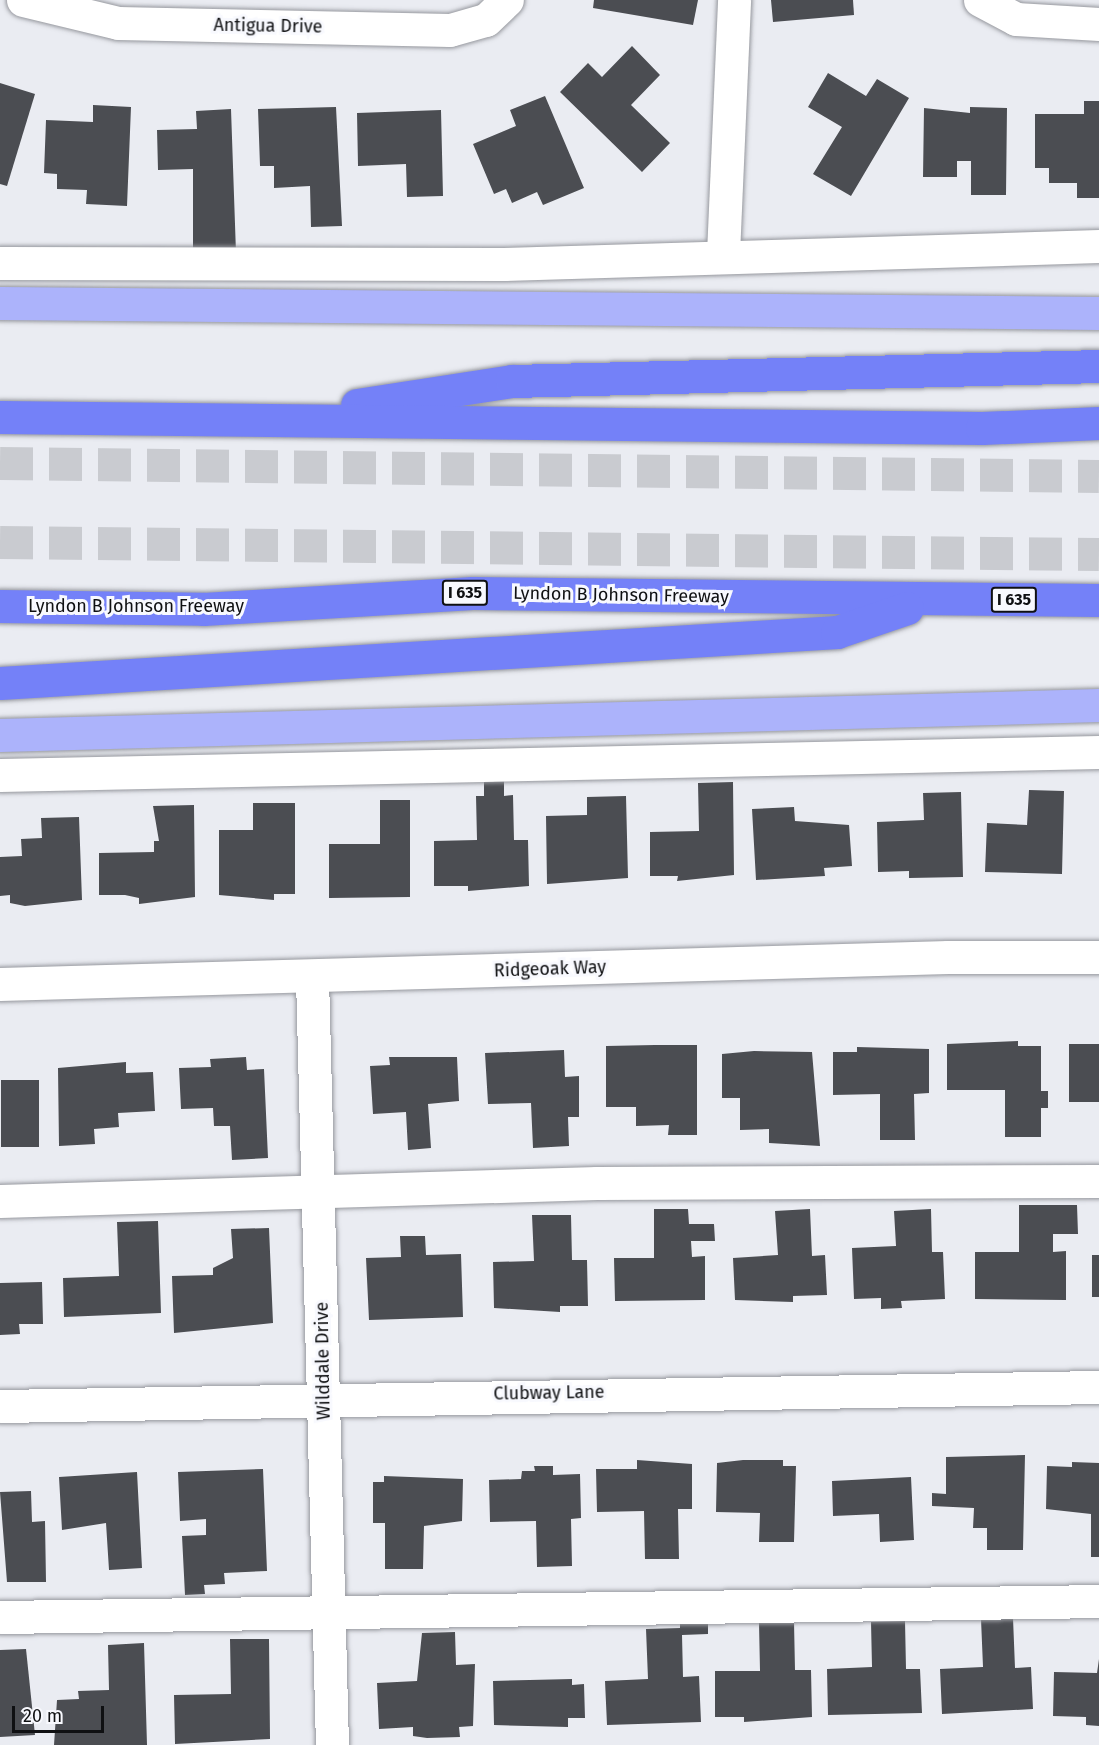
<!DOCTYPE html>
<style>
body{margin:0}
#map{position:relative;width:1099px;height:1745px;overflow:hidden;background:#eaecf2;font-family:"Fira Sans",sans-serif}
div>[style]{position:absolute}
.building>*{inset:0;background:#4b4d52;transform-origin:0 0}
.highway-tunnel>*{height:33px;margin-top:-16.5px;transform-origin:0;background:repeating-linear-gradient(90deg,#c9cbd0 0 33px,transparent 0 49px)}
.roads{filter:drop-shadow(0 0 2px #96989e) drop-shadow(0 0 2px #96989e)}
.minor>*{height:33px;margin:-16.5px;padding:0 16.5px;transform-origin:16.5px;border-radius:16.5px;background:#fff}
.major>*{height:33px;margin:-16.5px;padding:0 16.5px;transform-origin:16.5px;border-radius:16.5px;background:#acb3fb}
.highway>*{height:33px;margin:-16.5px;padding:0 16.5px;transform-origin:16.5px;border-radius:16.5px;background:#7481f8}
span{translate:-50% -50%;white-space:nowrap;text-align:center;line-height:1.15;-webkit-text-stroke:6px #f8f9fe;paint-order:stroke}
.shield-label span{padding:2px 4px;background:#f8f9fe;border:2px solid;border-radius:4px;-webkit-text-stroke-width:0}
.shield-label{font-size:16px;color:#0f1012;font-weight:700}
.street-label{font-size:18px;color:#0f1012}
.scale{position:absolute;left:12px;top:1706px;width:92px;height:27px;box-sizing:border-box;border:3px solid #0f1012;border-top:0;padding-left:8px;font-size:18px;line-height:21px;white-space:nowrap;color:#0f1012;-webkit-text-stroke:4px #f8f9fe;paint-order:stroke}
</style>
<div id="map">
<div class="building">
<div style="clip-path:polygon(594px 0,698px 0,693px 25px,593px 8px)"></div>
<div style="clip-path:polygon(771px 0,853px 0,854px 15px,773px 22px)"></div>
<div style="clip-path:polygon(632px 46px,660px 75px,631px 105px,670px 143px,642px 172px,560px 92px,588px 63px,602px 77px)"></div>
<div style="clip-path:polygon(828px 73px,866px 96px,877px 79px,909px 98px,851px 196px,813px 174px,842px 127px,808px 107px)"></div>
<div style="clip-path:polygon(0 83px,35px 94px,7px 186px,0 184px)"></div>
<div style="clip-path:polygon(545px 96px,584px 188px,543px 205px,537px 192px,512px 203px,506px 189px,494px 194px,473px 144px,516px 126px,510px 110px)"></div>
<div style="clip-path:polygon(1084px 101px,1099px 101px,1099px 198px,1077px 198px,1077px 183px,1049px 183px,1049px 168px,1035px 168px,1035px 114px,1084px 114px)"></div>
<div style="clip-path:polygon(93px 105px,131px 107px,127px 206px,86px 204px,87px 190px,57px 189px,57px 174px,44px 173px,46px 120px,93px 122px)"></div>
<div style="clip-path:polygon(336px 107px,342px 226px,311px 227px,310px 186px,274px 188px,274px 166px,260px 166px,258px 109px)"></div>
<div style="clip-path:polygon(970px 107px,1007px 108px,1006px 195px,971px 195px,971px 161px,957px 161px,957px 177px,923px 177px,924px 108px,970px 113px)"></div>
<div style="clip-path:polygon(231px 109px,236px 253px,193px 255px,193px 169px,158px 170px,157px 130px,197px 129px,196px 111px)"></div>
<div style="clip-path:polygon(441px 110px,443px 196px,407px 197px,406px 164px,358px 166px,357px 113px)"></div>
<div style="clip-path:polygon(484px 781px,504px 781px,504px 796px,513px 795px,514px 840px,528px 840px,529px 886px,468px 891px,468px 886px,434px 886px,434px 841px,477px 840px,476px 796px,484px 796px)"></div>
<div style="clip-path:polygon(733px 782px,734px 875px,677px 881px,678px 876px,650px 876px,650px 832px,699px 831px,698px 783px)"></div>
<div style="clip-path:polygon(1029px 790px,1064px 791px,1062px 874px,985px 872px,987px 823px,1027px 825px)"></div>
<div style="clip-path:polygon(961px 792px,963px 877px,909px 878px,909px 871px,878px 872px,877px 822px,924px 820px,923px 793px)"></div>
<div style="clip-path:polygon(626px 796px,628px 878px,547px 884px,546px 816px,587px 815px,587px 797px)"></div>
<div style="clip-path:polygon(380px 800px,410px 800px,410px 897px,329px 898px,329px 844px,380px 844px)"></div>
<div style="clip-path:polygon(253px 803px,295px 803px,295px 894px,274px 894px,274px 900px,219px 895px,219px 830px,253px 830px)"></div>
<div style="clip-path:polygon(194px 805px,195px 897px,139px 904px,139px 898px,125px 895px,99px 895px,99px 853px,154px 852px,154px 841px,159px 841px,153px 806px)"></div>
<div style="clip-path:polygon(794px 807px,795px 821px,849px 825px,852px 866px,824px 868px,825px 876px,756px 880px,752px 809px)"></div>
<div style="clip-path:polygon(79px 817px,82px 900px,25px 906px,10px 903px,10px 895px,0 896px,0 857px,22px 856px,21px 839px,42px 838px,41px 818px)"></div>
<div style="clip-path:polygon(1018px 1041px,1018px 1046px,1041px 1046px,1041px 1091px,1048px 1091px,1048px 1108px,1041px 1108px,1041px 1137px,1005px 1137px,1005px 1090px,947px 1090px,947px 1044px)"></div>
<div style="left:1069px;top:1044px;width:30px;height:58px"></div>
<div style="clip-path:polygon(655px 1045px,697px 1045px,697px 1135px,668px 1135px,669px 1125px,636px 1126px,636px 1107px,606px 1107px,606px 1046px)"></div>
<div style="clip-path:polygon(857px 1047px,929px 1049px,929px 1093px,914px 1094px,915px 1140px,880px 1140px,880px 1094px,833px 1095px,833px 1052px,857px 1052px)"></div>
<div style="clip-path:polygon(564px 1050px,565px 1077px,579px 1076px,579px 1117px,568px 1117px,569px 1146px,533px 1148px,531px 1103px,488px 1104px,485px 1053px)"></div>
<div style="clip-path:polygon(754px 1051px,812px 1052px,820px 1146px,769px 1143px,769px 1129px,740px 1130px,740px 1098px,722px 1098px,722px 1054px)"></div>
<div style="clip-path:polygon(246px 1057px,247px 1070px,264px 1069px,268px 1158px,232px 1160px,230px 1126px,214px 1126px,213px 1108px,181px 1109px,179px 1068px,211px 1067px,210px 1059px)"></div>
<div style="clip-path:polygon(389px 1057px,457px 1057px,459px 1101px,428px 1104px,431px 1148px,408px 1150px,406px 1112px,373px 1114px,370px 1066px,390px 1065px)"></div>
<div style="clip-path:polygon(126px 1062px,126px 1073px,153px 1072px,155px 1111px,118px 1113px,119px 1127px,94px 1129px,95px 1144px,59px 1146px,58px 1068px)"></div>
<div style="left:1px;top:1080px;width:38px;height:67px"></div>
<div style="clip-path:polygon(1019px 1205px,1077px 1205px,1078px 1234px,1053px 1234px,1053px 1252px,1066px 1251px,1066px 1300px,975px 1299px,975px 1252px,1019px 1252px)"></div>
<div style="clip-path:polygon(654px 1209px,688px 1209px,689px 1224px,714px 1224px,715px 1241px,691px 1241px,692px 1257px,705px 1256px,705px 1300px,615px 1301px,614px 1258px,654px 1258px)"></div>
<div style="clip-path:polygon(810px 1209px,812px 1256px,825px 1255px,827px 1295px,793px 1296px,793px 1302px,735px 1300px,733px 1258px,778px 1255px,775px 1211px)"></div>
<div style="clip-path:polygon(931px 1209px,932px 1252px,943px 1252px,945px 1299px,901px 1301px,902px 1308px,881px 1309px,881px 1298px,854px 1299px,852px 1248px,896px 1246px,894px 1211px)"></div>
<div style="clip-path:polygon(532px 1215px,571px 1215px,572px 1260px,587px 1260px,588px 1306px,560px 1306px,560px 1312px,494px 1308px,493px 1262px,534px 1261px)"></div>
<div style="clip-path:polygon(158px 1221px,161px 1313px,64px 1317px,63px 1278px,119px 1276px,117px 1222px)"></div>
<div style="clip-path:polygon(269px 1228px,273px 1323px,174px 1333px,172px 1276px,213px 1275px,213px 1268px,233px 1258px,231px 1229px)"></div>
<div style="clip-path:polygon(400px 1236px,425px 1236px,426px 1255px,461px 1254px,463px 1317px,369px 1320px,366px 1258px,401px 1257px)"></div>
<div style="left:1092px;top:1255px;width:7px;height:42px"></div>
<div style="clip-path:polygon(42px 1282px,43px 1324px,19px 1324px,20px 1334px,0 1335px,0 1283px)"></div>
<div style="clip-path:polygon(1025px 1455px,1023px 1550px,987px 1550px,987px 1528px,973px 1528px,974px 1508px,932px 1506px,932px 1493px,946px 1494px,946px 1457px)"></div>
<div style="clip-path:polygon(637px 1460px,692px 1464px,692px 1509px,678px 1509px,679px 1559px,645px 1559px,644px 1511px,597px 1512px,596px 1469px,637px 1469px)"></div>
<div style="clip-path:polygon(743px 1460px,783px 1460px,783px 1466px,796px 1466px,794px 1542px,759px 1542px,760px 1513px,716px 1512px,717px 1463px)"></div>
<div style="clip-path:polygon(1072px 1462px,1099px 1463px,1099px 1557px,1091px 1557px,1091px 1514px,1046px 1509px,1047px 1466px,1072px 1467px)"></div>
<div style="clip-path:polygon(534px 1466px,553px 1466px,553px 1475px,580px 1474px,581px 1518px,571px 1519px,572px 1566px,537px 1567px,536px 1521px,490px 1522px,489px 1480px,521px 1479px,522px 1471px,535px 1471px)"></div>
<div style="clip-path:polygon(263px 1469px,267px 1571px,224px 1573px,225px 1584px,204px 1585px,205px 1594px,185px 1595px,182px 1536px,206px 1535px,206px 1519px,180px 1521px,178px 1472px)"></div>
<div style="clip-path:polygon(137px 1472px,142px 1568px,109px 1570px,106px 1523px,62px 1530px,59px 1477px)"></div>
<div style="clip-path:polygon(384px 1476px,463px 1479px,462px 1521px,424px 1526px,423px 1569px,385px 1569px,385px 1523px,373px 1523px,373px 1482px,384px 1482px)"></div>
<div style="clip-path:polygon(911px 1477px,914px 1540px,880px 1542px,879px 1514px,833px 1516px,832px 1481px)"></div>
<div style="clip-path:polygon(31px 1491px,32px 1522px,45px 1521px,46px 1582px,7px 1582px,0 1492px)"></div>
<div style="clip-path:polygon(708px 1614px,708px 1634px,682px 1635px,683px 1677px,699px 1676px,701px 1722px,607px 1725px,605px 1681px,648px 1679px,646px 1629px,680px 1628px,680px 1615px)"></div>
<div style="clip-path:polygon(1013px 1618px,1015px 1668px,1031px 1667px,1033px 1709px,942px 1714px,940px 1669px,983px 1667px,981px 1619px)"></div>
<div style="clip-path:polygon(905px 1621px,906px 1669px,920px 1669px,922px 1713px,828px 1715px,827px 1669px,872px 1667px,871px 1622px)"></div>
<div style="clip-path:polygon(794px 1622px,795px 1670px,811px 1670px,812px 1717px,744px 1722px,744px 1717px,715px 1717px,715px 1671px,760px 1671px,759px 1623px)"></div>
<div style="clip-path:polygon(455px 1632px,456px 1665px,475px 1664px,473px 1726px,459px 1727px,460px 1737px,427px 1738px,413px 1736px,413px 1727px,379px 1729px,377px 1683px,417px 1681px,422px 1633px)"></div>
<div style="clip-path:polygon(230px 1639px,269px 1639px,270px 1739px,175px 1744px,174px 1695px,231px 1694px)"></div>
<div style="clip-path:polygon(144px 1643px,147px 1745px,54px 1745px,57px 1700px,79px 1699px,78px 1691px,109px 1690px,108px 1645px)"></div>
<div style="clip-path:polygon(26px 1649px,35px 1735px,0 1737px,0 1650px)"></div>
<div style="clip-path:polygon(1099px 1659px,1099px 1726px,1086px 1725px,1086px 1717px,1053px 1716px,1054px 1672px,1097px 1673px)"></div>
<div style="clip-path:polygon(572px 1679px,572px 1685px,584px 1684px,585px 1718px,568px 1718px,568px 1727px,494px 1725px,493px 1681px)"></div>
</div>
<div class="highway-tunnel">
<div style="left:0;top:463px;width:1099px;rotate:0.68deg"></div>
<div style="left:0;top:542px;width:1099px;rotate:0.63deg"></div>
</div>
<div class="roads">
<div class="minor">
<div style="left:23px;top:0;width:98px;rotate:13.6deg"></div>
<div style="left:118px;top:23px;width:332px;rotate:1.2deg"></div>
<div style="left:450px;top:30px;width:37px;rotate:-16deg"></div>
<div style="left:486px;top:20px;width:29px;rotate:-44deg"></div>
<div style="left:980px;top:0;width:41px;rotate:27.8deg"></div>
<div style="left:1016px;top:19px;width:83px;rotate:3.4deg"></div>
<div style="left:723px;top:254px;width:254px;rotate:-87.5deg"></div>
<div style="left:0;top:263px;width:504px;rotate:0.11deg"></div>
<div style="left:504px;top:264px;width:595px;rotate:-1.73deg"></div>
<div style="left:0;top:775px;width:1099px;rotate:-1.2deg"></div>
<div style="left:312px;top:977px;width:768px;rotate:88.51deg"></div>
<div style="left:0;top:984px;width:948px;rotate:-1.63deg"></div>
<div style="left:948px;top:957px;width:151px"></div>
<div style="left:0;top:1201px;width:597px;rotate:-1.73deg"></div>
<div style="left:597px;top:1183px;width:502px;rotate:-0.23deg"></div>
<div style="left:0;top:1406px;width:1099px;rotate:-0.99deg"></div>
<div style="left:0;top:1617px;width:1099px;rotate:-0.83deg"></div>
</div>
<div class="major">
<div style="left:0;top:303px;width:1099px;rotate:0.52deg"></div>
<div style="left:0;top:735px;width:1099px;rotate:-1.56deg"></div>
</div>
<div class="highway">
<div style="left:357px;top:405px;width:157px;rotate:-8.8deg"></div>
<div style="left:512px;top:381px;width:587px;rotate:-1.46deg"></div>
<div style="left:0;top:417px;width:982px;rotate:0.64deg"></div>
<div style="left:982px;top:428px;width:117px;rotate:-2.4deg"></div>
<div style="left:0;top:606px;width:203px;rotate:0.8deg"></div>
<div style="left:203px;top:609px;width:270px;rotate:-3.4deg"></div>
<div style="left:473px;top:593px;width:626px;rotate:0.64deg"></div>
<div style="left:0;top:683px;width:839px;rotate:-3.49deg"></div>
<div style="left:837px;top:632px;width:74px;rotate:-18.9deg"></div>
</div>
</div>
<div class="shield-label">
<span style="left:465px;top:593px">I 635</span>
<span style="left:1014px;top:600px">I 635</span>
</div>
<div class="street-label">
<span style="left:268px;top:26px;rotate:1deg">Antigua Drive</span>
<span style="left:621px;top:595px;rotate:1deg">Lyndon B Johnson Freeway</span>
<span style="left:136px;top:606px">Lyndon B Johnson Freeway</span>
<span style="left:550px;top:969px;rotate:-2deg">Ridgeoak Way</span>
<span style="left:323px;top:1361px;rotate:-91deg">Wilddale Drive</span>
<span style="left:549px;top:1393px;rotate:-1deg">Clubway Lane</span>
</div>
<div class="scale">20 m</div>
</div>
